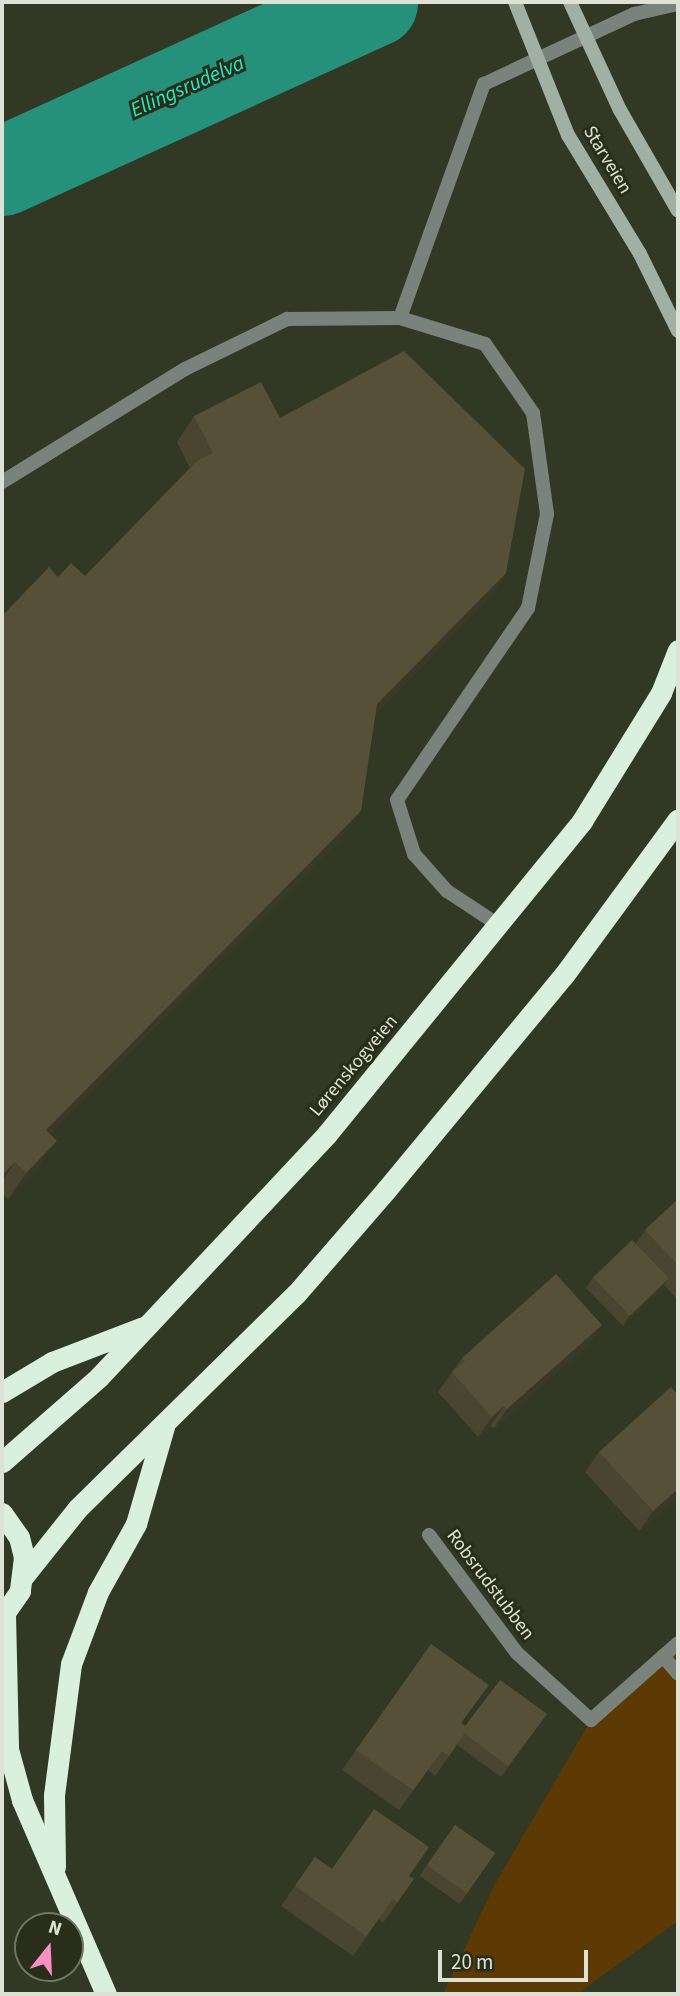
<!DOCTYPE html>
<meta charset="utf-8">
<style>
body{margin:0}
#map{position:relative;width:680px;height:1996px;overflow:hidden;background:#313823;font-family:"Source Sans 3",sans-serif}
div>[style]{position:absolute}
.green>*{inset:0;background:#5d3a04}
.river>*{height:89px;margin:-44.5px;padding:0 44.5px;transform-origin:44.5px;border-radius:44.5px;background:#25917b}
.lane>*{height:14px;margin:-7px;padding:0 7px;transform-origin:7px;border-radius:7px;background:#7a837b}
.street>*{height:14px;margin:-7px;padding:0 7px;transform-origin:7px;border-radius:7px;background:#7a837b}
.secondary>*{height:14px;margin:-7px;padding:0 7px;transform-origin:7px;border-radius:7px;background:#a0b0a2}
.highway>*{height:21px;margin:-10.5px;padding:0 10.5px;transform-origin:10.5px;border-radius:10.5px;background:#d8f0dc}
.secondary-bridge>*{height:14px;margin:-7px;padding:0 7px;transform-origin:7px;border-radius:7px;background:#a0b0a2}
.wall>*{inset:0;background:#4a4530;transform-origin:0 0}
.shaded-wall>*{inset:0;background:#3c3827}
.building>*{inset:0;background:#565038;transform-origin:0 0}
span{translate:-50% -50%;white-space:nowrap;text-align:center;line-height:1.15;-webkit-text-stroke:6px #282e19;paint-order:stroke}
.street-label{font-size:19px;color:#dde2d4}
.water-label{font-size:21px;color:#1feec9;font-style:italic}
.frame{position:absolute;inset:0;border:4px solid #dde2d4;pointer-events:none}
.north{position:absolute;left:14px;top:1912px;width:70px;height:70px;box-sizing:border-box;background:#282e19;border:2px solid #707664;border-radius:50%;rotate:18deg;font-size:19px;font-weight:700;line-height:28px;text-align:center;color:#dde2d4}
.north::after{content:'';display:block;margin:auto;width:24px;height:32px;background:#fb8fc3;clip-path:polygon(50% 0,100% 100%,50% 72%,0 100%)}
.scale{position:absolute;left:438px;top:1950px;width:150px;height:32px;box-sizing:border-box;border:4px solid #dde2d4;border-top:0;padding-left:9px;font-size:21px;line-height:24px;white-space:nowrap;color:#dde2d4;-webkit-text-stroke:5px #282e19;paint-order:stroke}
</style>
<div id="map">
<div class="green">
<div style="clip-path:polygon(678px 1648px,678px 1921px,577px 1994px,443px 1994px,495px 1884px,591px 1720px)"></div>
</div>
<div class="river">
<div style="left:2px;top:171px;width:408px;rotate:-24.5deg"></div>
</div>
<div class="lane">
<div style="left:400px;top:318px;width:249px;rotate:-70.3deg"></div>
<div style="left:484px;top:84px;width:166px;rotate:-25deg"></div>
<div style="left:634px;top:14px;width:45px;rotate:-12.8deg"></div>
<div style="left:2px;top:482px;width:215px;rotate:-31.7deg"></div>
<div style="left:185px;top:369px;width:114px;rotate:-26.1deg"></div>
<div style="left:287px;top:319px;width:113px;rotate:-0.5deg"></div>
<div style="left:400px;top:318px;width:89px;rotate:17deg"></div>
<div style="left:485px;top:344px;width:84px;rotate:55.2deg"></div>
<div style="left:533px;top:413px;width:102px;rotate:82.1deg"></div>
<div style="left:547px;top:514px;width:96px;rotate:101.4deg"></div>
<div style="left:528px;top:608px;width:232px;rotate:124.3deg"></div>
<div style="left:397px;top:800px;width:57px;rotate:72.5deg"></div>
<div style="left:414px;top:854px;width:50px;rotate:48.3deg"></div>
<div style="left:447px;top:891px;width:60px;rotate:33.4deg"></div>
<div style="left:429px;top:1535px;width:147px;rotate:53.3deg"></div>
<div style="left:517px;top:1653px;width:100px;rotate:42.2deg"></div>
<div style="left:663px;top:1656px;width:23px;rotate:50deg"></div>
</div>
<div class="street">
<div style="left:591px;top:1720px;width:116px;rotate:-41.5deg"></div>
</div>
<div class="secondary">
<div style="left:620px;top:110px;width:116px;rotate:60.1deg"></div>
<div style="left:568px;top:135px;width:139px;rotate:58.8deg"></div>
<div style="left:640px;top:254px;width:86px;rotate:63.7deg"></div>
</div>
<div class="highway">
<div style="left:2px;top:1392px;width:58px;rotate:-31deg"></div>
<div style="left:52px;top:1362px;width:97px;rotate:-21deg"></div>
<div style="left:2px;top:1462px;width:129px;rotate:-41.2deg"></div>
<div style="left:99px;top:1377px;width:333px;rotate:-46.8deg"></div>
<div style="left:327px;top:1134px;width:404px;rotate:-50.8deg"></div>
<div style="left:582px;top:821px;width:150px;rotate:-58.3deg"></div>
<div style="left:661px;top:693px;width:46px;rotate:-68.4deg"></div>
<div style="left:2px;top:1513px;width:29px;rotate:55deg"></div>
<div style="left:19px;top:1537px;width:21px;rotate:76deg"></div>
<div style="left:24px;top:1557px;width:34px;rotate:97deg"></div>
<div style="left:20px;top:1591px;width:32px;rotate:125deg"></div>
<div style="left:23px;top:1577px;width:87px;rotate:-51.5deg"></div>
<div style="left:77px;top:1509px;width:307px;rotate:-44.5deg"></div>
<div style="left:296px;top:1294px;width:138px;rotate:-49.1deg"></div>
<div style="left:386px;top:1190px;width:279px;rotate:-50.4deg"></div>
<div style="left:564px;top:975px;width:193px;rotate:-53.8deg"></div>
<div style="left:5px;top:1614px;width:135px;rotate:88.7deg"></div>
<div style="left:8px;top:1749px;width:53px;rotate:74.6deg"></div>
<div style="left:22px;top:1800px;width:211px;rotate:66.6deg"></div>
<div style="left:55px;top:1867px;width:72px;rotate:-90.8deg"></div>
<div style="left:54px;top:1795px;width:132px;rotate:-82.6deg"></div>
<div style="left:71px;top:1664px;width:77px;rotate:-69.4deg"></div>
<div style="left:98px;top:1592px;width:78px;rotate:-60.8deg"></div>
<div style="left:136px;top:1524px;width:101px;rotate:-73.9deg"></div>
</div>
<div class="secondary-bridge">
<div style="left:515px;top:2px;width:143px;rotate:68.3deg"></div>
<div style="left:570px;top:2px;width:119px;rotate:65.2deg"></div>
</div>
<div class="wall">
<div style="clip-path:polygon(194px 416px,280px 418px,506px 573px,488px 599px,376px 713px,343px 836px,50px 1134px,39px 1166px,8px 1199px,2px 1193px,2px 616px,85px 576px,190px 468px,177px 442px)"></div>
<div style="clip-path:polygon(678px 1199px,678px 1300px,664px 1285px,661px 1289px,623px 1326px,586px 1288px,593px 1277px,636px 1244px,645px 1230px)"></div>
<div style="clip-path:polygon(602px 1325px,588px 1345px,494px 1428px,490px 1426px,478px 1437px,438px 1392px,462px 1358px)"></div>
<div style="clip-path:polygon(678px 1395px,678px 1496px,639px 1531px,585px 1472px,599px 1452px)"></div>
<div style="clip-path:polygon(547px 1714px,501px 1777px,457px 1745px,435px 1776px,428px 1770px,399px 1810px,342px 1770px,356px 1750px,461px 1724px,465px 1726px)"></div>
<div style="left:455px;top:1825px;width:49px;height:62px;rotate:35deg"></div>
<div style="clip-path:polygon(315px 1857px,332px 1869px,409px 1876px,397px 1903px,383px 1923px,379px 1919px,353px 1956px,281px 1906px)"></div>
</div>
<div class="shaded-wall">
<div style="clip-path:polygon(506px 573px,488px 599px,359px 730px,377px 704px)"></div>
<div style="clip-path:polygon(361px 811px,343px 836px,28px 1156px,46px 1130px)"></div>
<div style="clip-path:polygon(57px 1141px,39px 1166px,8px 1199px,26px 1173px)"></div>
<div style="clip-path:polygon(15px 1162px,2px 1181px,2px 1175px)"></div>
<div style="clip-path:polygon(669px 1278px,661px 1289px,623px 1326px,630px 1315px)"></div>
<div style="clip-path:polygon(602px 1325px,588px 1345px,494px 1428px,507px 1409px)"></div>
<div style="clip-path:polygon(504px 1406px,490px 1426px,478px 1437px,492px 1417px)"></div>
<div style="clip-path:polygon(678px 1489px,678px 1496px,639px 1531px,653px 1511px)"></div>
</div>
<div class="building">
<div style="clip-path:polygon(404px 351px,525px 469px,506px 573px,377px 704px,361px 811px,46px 1130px,57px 1141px,26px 1173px,15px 1162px,2px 1175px,2px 616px,49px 567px,58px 577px,71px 563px,85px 576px,197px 461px,213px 453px,194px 416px,261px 382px,280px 418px)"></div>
<div style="clip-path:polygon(678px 1199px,678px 1265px,645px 1230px)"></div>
<div style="left:632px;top:1240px;width:53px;height:54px;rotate:46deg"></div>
<div style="clip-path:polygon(556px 1274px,602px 1325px,507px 1409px,504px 1406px,492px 1417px,452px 1372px,465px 1361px,462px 1358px)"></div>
<div style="clip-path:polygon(671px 1387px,678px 1395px,678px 1489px,653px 1511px,599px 1452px)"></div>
<div style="clip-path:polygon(431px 1644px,489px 1685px,461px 1723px,468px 1728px,449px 1756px,442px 1751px,413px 1790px,356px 1750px)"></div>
<div style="clip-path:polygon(500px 1680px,547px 1714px,508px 1766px,465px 1734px,468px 1728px,465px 1726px)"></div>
<div style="clip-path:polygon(374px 1809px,429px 1847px,409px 1876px,414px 1879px,397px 1903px,393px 1899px,366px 1936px,295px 1886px,315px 1857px,332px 1869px)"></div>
<div style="left:455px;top:1825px;width:49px;height:49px;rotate:35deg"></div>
</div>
<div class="street-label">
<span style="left:607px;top:160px;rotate:59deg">Starveien</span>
<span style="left:354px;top:1066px;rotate:-50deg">Lørenskogveien</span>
<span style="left:490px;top:1585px;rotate:53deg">Robsrudstubben</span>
</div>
<div class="water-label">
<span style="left:187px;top:86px;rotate:-24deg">Ellingsrudelva</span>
</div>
<div class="frame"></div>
<div class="north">N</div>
<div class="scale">20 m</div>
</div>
